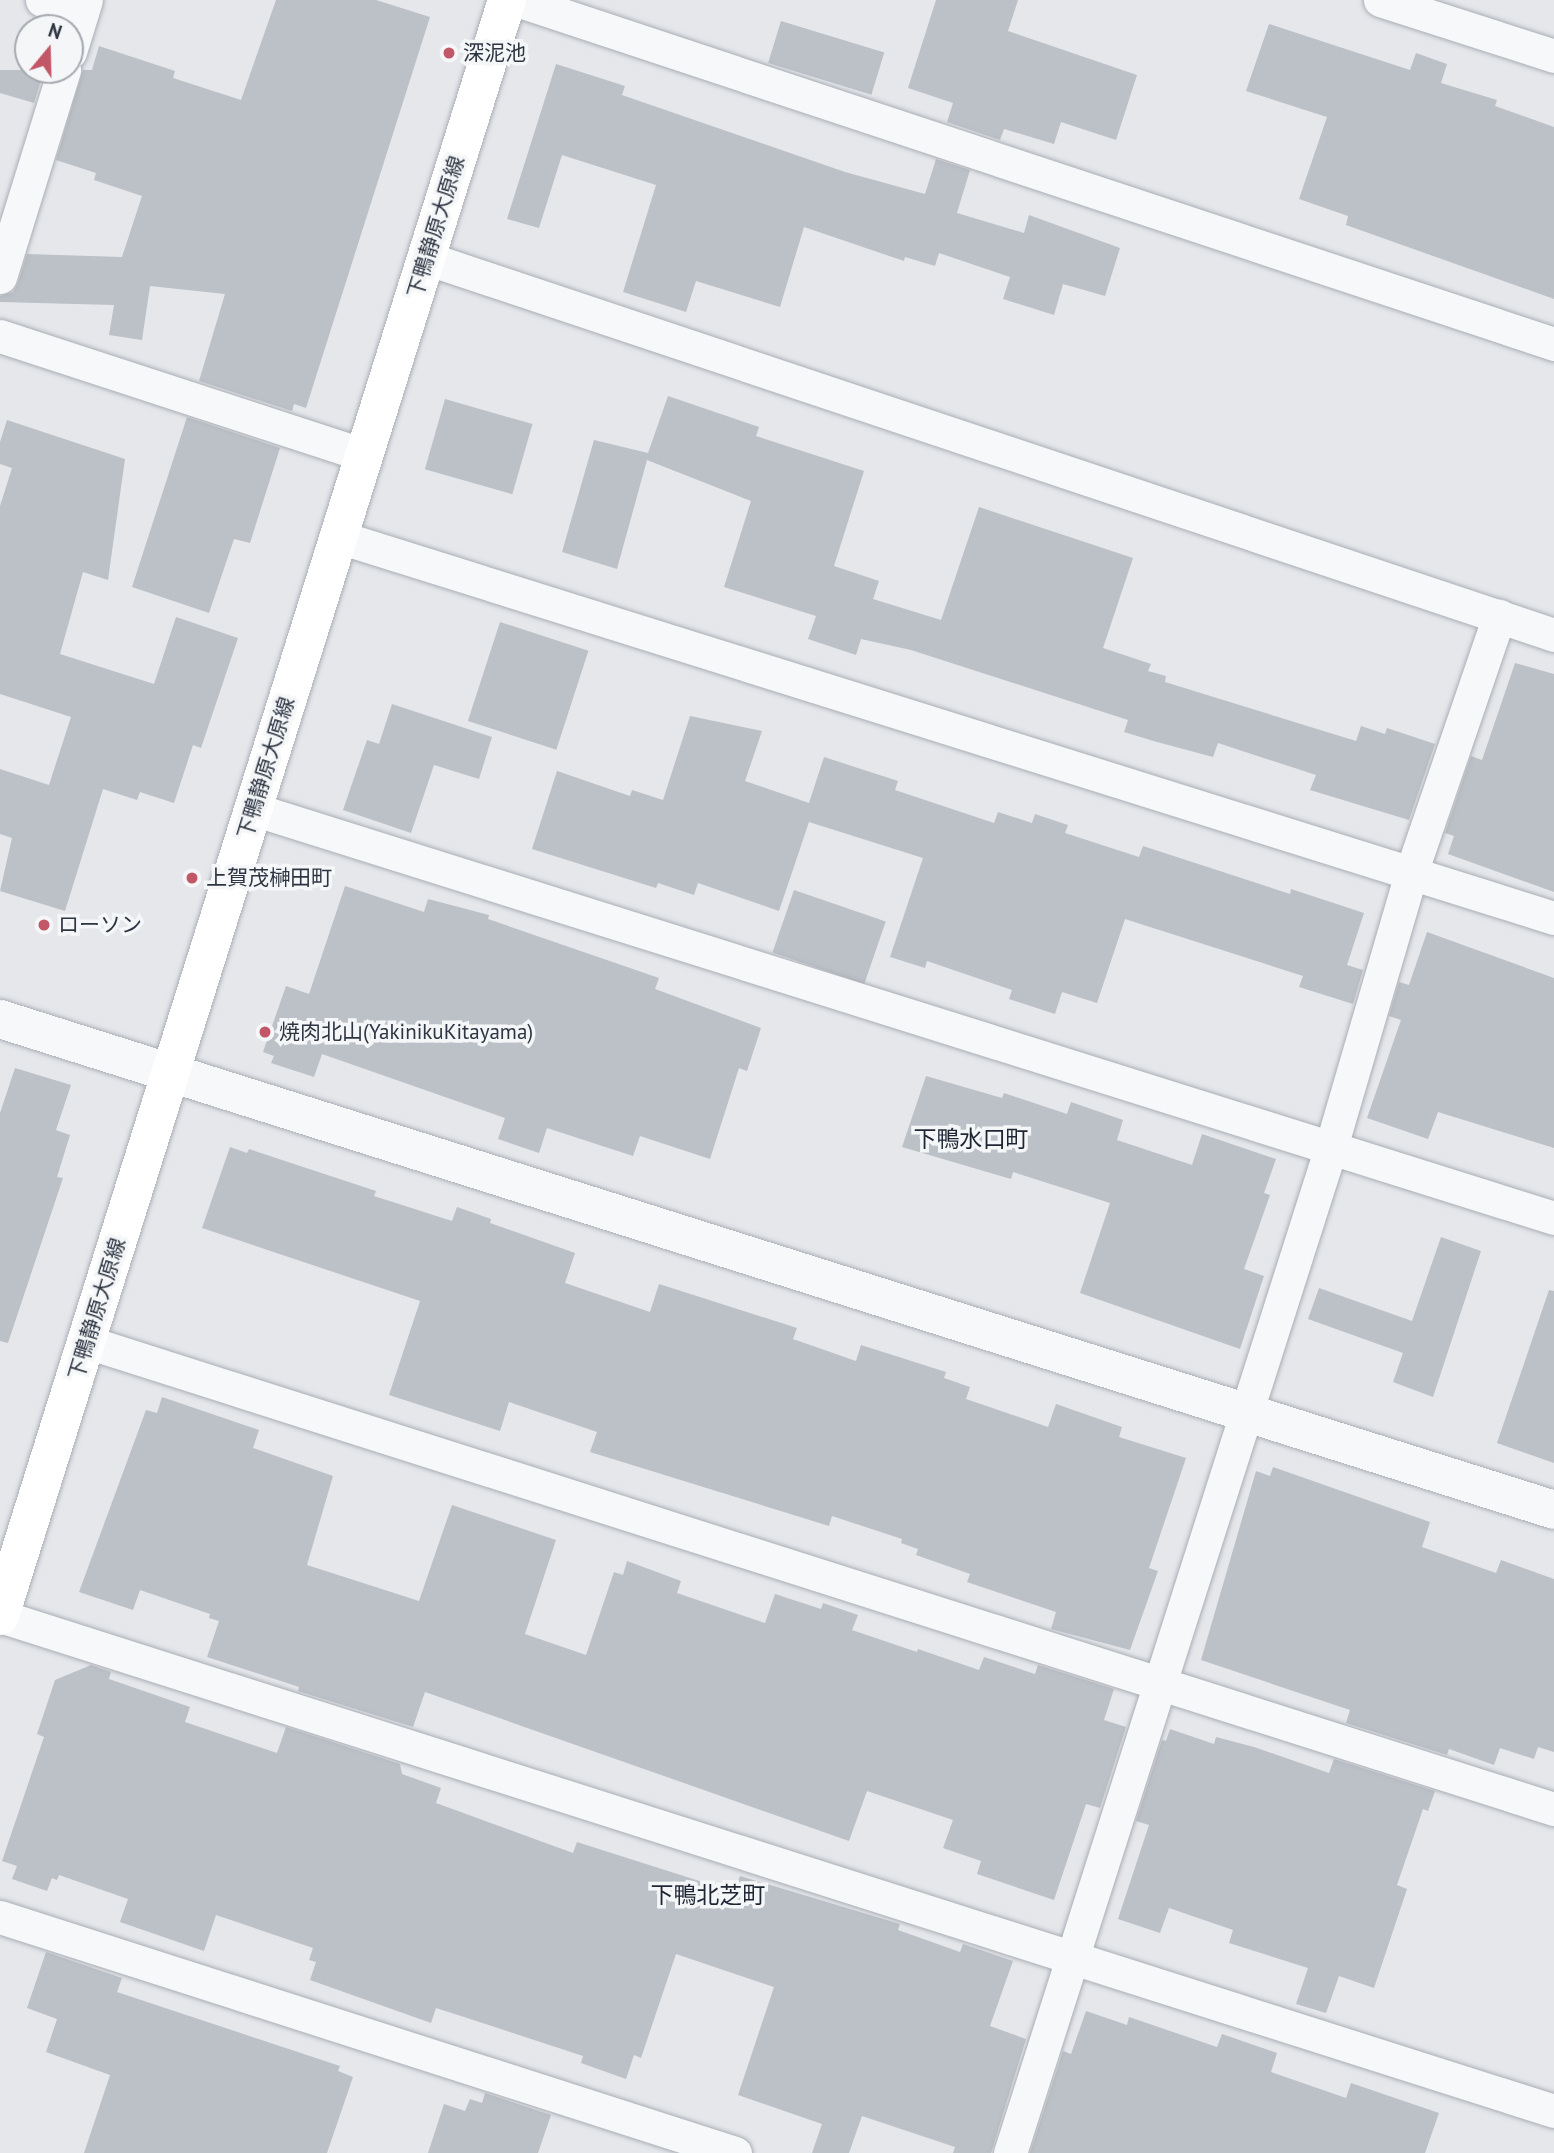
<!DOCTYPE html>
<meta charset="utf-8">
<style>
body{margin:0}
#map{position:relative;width:1554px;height:2153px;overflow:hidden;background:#e5e7eb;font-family:"PT Sans","Noto Sans JP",sans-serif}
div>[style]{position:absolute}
.building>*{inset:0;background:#bcc0c7;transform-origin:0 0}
.roads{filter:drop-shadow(0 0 2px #aaaeb5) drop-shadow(0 0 2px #aaaeb5)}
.minor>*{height:33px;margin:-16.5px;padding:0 16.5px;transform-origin:16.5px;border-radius:16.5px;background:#f7f8f9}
.tertiary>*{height:38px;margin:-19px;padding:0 19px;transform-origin:19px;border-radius:19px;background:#f7f8f9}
.primary>*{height:38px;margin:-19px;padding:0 19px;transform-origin:19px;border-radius:19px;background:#fff}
.dots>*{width:19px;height:19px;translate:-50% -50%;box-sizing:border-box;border:4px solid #f4f6f8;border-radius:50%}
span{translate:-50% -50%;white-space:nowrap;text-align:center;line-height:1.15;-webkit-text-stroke:7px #f4f6f8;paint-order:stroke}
.poi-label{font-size:21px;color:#2e3542}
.left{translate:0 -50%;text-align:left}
.street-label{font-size:21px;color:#2e3542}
.neighbourhood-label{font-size:23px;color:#1f2633}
.north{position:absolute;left:14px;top:14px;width:70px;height:70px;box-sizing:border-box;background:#f4f6f8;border:2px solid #a5a9af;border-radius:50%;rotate:19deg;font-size:19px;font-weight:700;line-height:28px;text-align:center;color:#2e3542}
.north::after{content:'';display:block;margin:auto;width:24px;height:32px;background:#c25768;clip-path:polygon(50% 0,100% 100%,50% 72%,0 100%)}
</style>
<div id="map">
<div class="building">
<div style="clip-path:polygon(276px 0,376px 0,430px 17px,306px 408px,294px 404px,292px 411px,199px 381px,225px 294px,150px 286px,142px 340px,109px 335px,114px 305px,0 302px,0 296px,13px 292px,18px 283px,27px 254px,122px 257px,142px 196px,94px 180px,96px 173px,56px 160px,83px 70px,92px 70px,99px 46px,175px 71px,173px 78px,241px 100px)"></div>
<div style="clip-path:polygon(936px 0,1018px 0,1008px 31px,1137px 75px,1116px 140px,1061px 122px,1054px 144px,1004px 129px,1000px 140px,947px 122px,953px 103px,908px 88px)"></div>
<div style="left:781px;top:21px;width:108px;height:44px;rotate:17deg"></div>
<div style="clip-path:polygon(1269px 24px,1410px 70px,1416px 53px,1447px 64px,1441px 83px,1497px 100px,1495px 106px,1554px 127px,1554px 299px,1346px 225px,1348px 216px,1299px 199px,1327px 117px,1246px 91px)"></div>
<div style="clip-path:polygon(556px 64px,625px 86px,622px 95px,845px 172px,925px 194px,936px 159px,970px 170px,957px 213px,1024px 233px,1029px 215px,1120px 248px,1105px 296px,1063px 284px,1054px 315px,1003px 299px,1010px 277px,939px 253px,935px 266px,905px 257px,904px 261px,804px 227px,780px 307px,696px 281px,686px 312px,623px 292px,656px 185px,562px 155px,539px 228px,507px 219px)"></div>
<div style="clip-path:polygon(0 70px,44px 70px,34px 103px,0 93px)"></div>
<div style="clip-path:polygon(668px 396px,759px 427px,756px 436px,864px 471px,834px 566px,879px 581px,873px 599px,941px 620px,979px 507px,1133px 558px,1103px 648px,1151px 664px,1148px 671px,1166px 676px,1165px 682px,1356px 741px,1361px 726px,1385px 734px,1387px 728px,1435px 744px,1409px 820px,1310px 790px,1316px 775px,1218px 743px,1213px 757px,1157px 742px,1124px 732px,1128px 720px,911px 650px,861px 639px,856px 655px,808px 639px,816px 616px,724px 587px,751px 501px,647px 460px,617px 569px,562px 552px,594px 440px,648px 453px)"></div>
<div style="left:445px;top:399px;width:91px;height:73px;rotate:16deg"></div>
<div style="clip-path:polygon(187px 417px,280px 448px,250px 543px,234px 539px,209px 613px,132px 587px)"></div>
<div style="clip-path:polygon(7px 420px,125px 459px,108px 580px,83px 572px,60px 654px,154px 684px,176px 617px,238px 638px,201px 748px,193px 745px,174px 803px,140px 792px,137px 800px,103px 789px,65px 911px,0 891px,12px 838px,0 834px,0 769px,49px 785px,71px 717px,0 694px,0 506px,12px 468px,0 464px,0 442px)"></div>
<div style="left:500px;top:622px;width:93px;height:104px;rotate:18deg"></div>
<div style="clip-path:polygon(1515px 663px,1554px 674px,1554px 892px,1448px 854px,1454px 836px,1445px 833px,1471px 756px,1482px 760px)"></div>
<div style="clip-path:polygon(392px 704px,492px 737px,479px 779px,434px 765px,411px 833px,343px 810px,367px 740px,379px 744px)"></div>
<div style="clip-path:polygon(690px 716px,762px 731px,745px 781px,809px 803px,824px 757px,898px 781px,895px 790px,994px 823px,998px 812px,1032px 823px,1035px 814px,1068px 825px,1065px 833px,1139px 857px,1143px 846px,1290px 894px,1291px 889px,1364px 913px,1347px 965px,1363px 970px,1353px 1004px,1299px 987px,1303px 976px,1125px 919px,1097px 1003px,1062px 992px,1055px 1014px,1009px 999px,1012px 990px,927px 961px,925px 968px,890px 957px,923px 858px,809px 822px,779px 911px,698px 883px,694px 895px,658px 883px,656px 888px,532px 849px,557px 771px,630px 796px,632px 790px,663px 800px)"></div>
<div style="clip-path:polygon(345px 886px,424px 912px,428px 899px,489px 915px,488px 919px,659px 978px,655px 989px,761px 1028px,747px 1071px,739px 1068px,710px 1159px,640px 1136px,633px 1156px,547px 1128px,539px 1153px,498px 1139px,505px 1118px,322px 1054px,314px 1077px,271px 1063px,274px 1056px,263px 1052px,286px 986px,309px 994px)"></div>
<div style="left:794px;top:890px;width:97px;height:66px;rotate:19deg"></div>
<div style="clip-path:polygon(1427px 932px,1554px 978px,1554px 1148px,1438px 1112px,1428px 1139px,1367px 1118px,1401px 1020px,1389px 1016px,1399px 982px,1409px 985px)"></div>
<div style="clip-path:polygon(15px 1068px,71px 1085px,56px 1130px,70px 1135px,57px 1177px,63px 1178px,8px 1343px,0 1341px,0 1113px)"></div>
<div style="clip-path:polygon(926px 1076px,1002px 1098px,1004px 1093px,1067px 1114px,1071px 1102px,1123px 1120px,1117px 1140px,1192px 1165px,1202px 1134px,1276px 1159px,1264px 1193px,1270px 1195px,1244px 1269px,1264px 1276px,1240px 1349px,1080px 1293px,1110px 1203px,1013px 1172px,1011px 1179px,902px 1147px)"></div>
<div style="clip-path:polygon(230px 1147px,247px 1153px,249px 1149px,376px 1191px,374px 1196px,452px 1221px,457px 1207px,491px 1219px,490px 1223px,575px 1253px,565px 1283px,650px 1312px,659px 1284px,797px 1328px,793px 1339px,856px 1361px,861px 1345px,946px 1372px,944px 1378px,970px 1387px,966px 1399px,1048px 1427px,1056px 1404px,1122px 1427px,1119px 1437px,1186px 1458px,1149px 1568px,1158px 1571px,1130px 1650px,1051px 1629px,1056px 1612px,967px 1582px,970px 1574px,916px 1555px,918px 1549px,901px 1543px,902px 1539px,832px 1516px,829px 1526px,590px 1452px,597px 1432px,509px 1402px,500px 1431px,389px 1395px,420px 1301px,202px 1228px)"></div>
<div style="clip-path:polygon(1441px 1237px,1481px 1251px,1433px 1397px,1393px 1382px,1403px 1353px,1308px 1319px,1319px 1288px,1412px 1321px)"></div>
<div style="clip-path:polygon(1549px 1290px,1554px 1291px,1554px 1463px,1497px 1443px)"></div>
<div style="clip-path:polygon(162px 1397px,259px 1430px,253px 1448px,333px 1476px,307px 1565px,419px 1601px,452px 1505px,556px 1540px,525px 1634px,586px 1655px,614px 1572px,623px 1575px,627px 1561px,681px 1581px,677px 1593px,765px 1623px,775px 1594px,821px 1609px,823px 1603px,858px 1615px,852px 1630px,917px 1652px,918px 1649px,979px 1670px,984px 1657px,1035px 1674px,1038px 1665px,1114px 1689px,1104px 1720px,1126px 1727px,1100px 1808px,1086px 1804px,1054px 1900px,977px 1874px,981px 1861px,943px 1848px,953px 1820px,867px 1791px,849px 1841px,425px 1692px,413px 1727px,298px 1691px,299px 1687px,207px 1657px,219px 1621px,209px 1618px,210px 1614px,140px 1590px,133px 1610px,79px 1592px,146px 1410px,157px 1413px)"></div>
<div style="clip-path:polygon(1273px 1467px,1430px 1522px,1422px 1547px,1496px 1573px,1501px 1560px,1554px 1579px,1554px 1752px,1538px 1747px,1534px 1759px,1500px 1748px,1494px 1765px,1449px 1749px,1447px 1755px,1346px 1723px,1350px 1710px,1201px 1660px,1256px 1471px,1270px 1476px)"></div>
<div style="clip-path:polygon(91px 1665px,111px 1672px,109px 1679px,190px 1707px,185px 1722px,277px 1753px,286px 1727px,400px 1764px,402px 1774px,441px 1788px,436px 1803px,573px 1853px,577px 1842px,734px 1892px,740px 1876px,900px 1924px,898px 1930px,960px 1952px,963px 1944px,1013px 1961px,990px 2026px,1026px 2039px,991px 2153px,953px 2153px,955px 2147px,862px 2116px,849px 2153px,812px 2153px,822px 2124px,738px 2095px,774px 1987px,676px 1954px,641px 2058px,634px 2055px,626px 2079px,581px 2063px,583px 2056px,461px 2016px,436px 2008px,431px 2023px,310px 1980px,316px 1962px,309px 1960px,313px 1948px,216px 1915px,204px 1951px,120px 1922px,128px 1899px,59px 1875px,57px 1880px,52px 1878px,47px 1891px,12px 1879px,17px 1866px,2px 1861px,44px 1737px,37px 1734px,55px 1680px)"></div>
<div style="clip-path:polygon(1170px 1729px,1214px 1744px,1216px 1737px,1254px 1747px,1329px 1773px,1334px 1759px,1435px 1791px,1428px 1811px,1423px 1809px,1397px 1885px,1407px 1889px,1374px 1988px,1339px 1976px,1326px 2013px,1296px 2004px,1308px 1968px,1229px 1943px,1233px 1930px,1169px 1908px,1160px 1933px,1118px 1919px,1149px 1825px,1136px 1821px,1162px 1740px,1166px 1741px)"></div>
<div style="clip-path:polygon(46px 1952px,122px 1978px,117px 1992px,340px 2066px,338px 2071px,353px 2077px,327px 2153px,84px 2153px,110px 2075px,46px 2052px,57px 2019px,27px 2008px)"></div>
<div style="clip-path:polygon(1086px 2011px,1127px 2025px,1129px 2017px,1217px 2047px,1222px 2034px,1277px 2053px,1271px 2072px,1346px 2098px,1351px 2083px,1439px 2113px,1425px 2153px,1030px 2153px,1063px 2051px,1071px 2054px)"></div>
<div style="clip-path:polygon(485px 2093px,551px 2115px,538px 2153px,428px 2153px,444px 2104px,465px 2111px,470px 2099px,482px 2103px)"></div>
</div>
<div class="roads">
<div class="minor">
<div style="left:42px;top:0;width:42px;rotate:18deg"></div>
<div style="left:517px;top:0;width:1093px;rotate:18.35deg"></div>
<div style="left:1380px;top:0;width:183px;rotate:17.8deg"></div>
<div style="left:70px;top:52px;width:54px;rotate:-72.9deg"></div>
<div style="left:426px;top:258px;width:1189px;rotate:18.48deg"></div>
<div style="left:0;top:277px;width:217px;rotate:-72.8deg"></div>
<div style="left:0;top:336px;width:384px;rotate:18.1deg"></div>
<div style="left:339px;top:537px;width:1273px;rotate:17.41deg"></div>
<div style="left:253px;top:809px;width:1364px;rotate:17.45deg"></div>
<div style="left:87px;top:1342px;width:1540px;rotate:17.66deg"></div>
<div style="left:0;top:1616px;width:1631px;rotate:17.67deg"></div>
<div style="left:0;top:1917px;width:772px;rotate:17.8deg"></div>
<div style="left:1010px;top:2153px;width:1056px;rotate:-72.3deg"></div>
<div style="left:1331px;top:1147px;width:285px;rotate:-73.7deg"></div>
<div style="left:1411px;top:873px;width:272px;rotate:-71.1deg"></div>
</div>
<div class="tertiary">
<div style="left:0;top:1019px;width:1630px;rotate:17.53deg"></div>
</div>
<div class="primary">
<div style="left:0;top:1616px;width:1694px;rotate:-72.58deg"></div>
</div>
</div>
<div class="dots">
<div style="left:449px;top:53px;background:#c25768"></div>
<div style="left:192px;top:878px;background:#c25768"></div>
<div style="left:44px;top:925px;background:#c25768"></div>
<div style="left:265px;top:1032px;background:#c25768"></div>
</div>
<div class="poi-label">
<span class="left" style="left:463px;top:53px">深泥池</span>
<span class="left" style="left:206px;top:878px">上賀茂榊田町</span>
<span class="left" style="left:58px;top:925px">ローソン</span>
<span class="left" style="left:279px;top:1032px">焼肉北山(YakinikuKitayama)</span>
</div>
<div class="street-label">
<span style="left:436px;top:227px;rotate:-73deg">下鴨静原大原線</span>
<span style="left:266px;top:768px;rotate:-73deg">下鴨静原大原線</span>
<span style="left:97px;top:1309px;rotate:-73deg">下鴨静原大原線</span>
</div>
<div class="neighbourhood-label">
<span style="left:971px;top:1139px">下鴨水口町</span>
<span style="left:708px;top:1895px">下鴨北芝町</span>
</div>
<div class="north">N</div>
</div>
